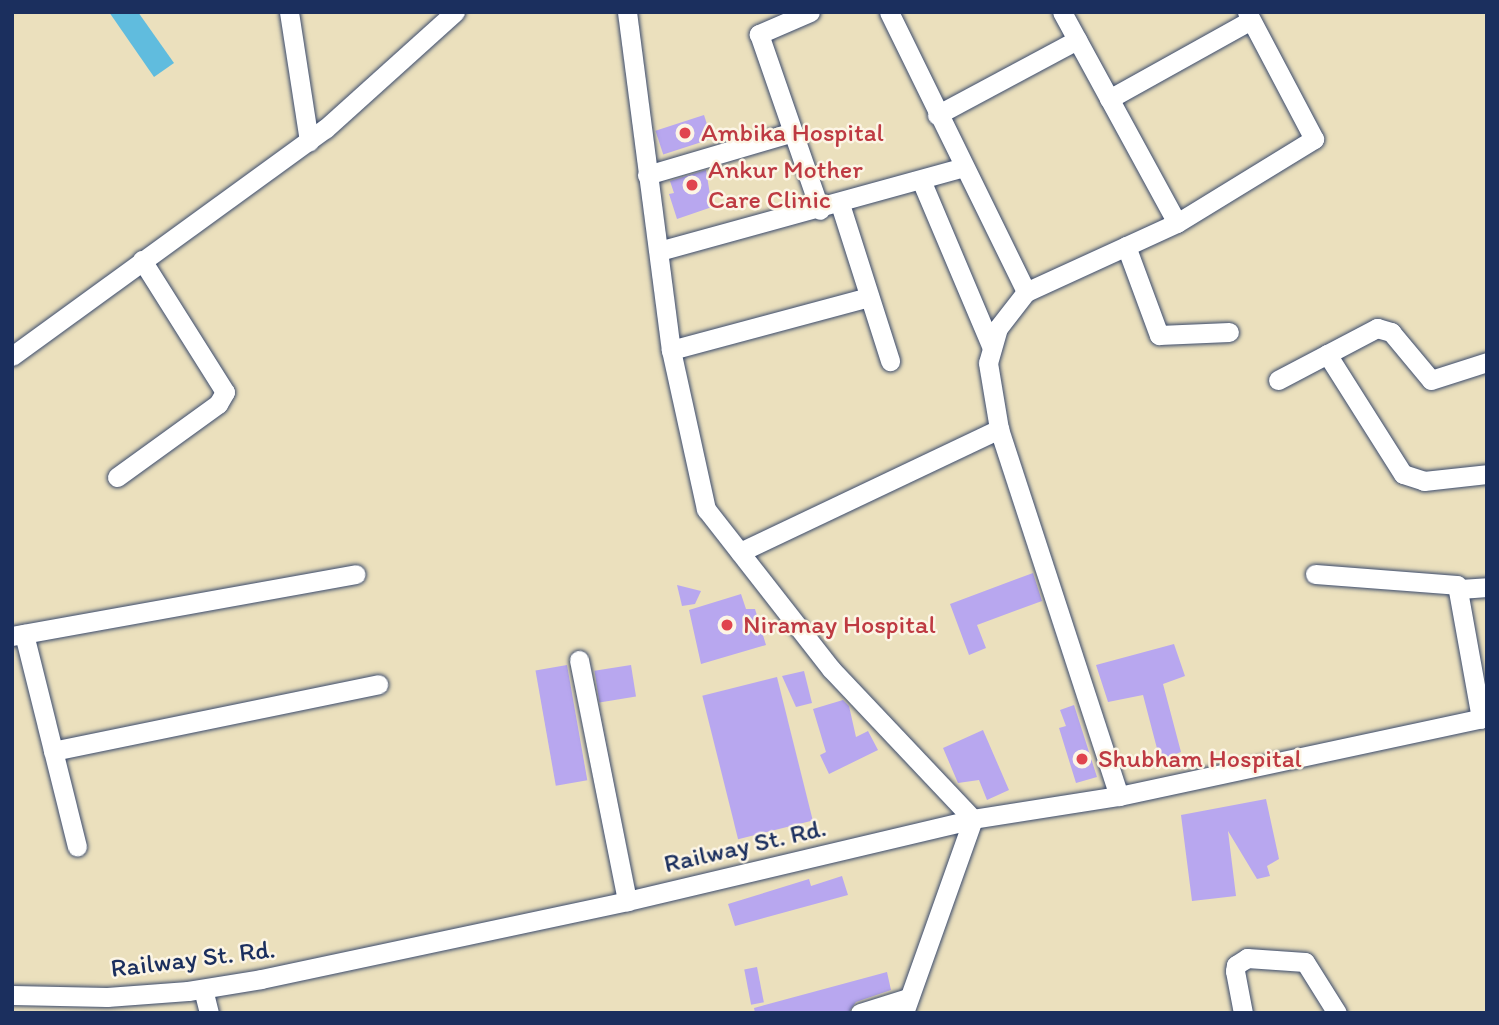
<!DOCTYPE html>
<style>
body{margin:0}
#map{position:relative;width:1499px;height:1025px;overflow:hidden;background:#ebe0bd;font-family:Itim,sans-serif}
div>[style]{position:absolute}
.water>*{inset:0;background:#60bcde}
.building>*{inset:0;background:#b8a7ef;transform-origin:0 0}
.roads{filter:drop-shadow(0 0 2px #3a4a6c) drop-shadow(0 0 2px #3a4a6c)}
.minor>*{height:19px;margin:-9.5px;padding:0 9.5px;transform-origin:9.5px;border-radius:9.5px;background:#fff}
.dots>*{width:19px;height:19px;translate:-50% -50%;box-sizing:border-box;border:4px solid #fcf5e5;border-radius:50%}
span{translate:-50% -50%;white-space:nowrap;text-align:center;line-height:1.15;-webkit-text-stroke:5px #fcf5e5;paint-order:stroke}
.health-label{font-size:26px;color:#be3a42}
.left{translate:0 -50%;text-align:left}
.street-label{font-size:26px;color:#1b2f5e}
.frame{position:absolute;inset:0;border:14px solid #1b2f5e;pointer-events:none}
</style>
<div id="map">
<div class="water">
<div style="clip-path:polygon(109px 12px,138px 12px,174px 63px,154px 77px)"></div>
</div>
<div class="building">
<div style="left:704px;top:115px;width:25px;height:51px;rotate:72deg"></div>
<div style="clip-path:polygon(706px 170px,712px 207px,677px 219px,669px 194px,674px 193px,670px 181px)"></div>
<div style="clip-path:polygon(1033px 573px,1042px 601px,977px 625px,986px 648px,969px 655px,950px 604px)"></div>
<div style="clip-path:polygon(677px 585px,701px 591px,695px 604px,682px 606px)"></div>
<div style="clip-path:polygon(741px 594px,746px 609px,755px 609px,766px 645px,701px 664px,689px 610px)"></div>
<div style="clip-path:polygon(1174px 644px,1185px 676px,1163px 684px,1181px 752px,1160px 760px,1143px 695px,1108px 702px,1096px 665px)"></div>
<div style="left:567px;top:665px;width:117px;height:32px;rotate:80deg"></div>
<div style="left:631px;top:665px;width:32px;height:37px;rotate:81deg"></div>
<div style="clip-path:polygon(804px 671px,812px 703px,796px 707px,782px 676px)"></div>
<div style="left:777px;top:677px;width:148px;height:77px;rotate:76deg"></div>
<div style="clip-path:polygon(843px 700px,849px 706px,856px 737px,868px 731px,878px 750px,829px 774px,820px 755px,826px 752px,813px 709px)"></div>
<div style="clip-path:polygon(1074px 705px,1097px 777px,1076px 783px,1059px 728px,1066px 726px,1060px 710px)"></div>
<div style="clip-path:polygon(983px 730px,1009px 790px,987px 800px,979px 780px,958px 783px,943px 748px)"></div>
<div style="clip-path:polygon(1266px 799px,1279px 859px,1267px 866px,1270px 876px,1257px 879px,1228px 831px,1236px 896px,1192px 901px,1181px 815px)"></div>
<div style="clip-path:polygon(842px 876px,848px 895px,735px 926px,728px 904px,809px 879px,811px 886px)"></div>
<div style="left:757px;top:967px;width:36px;height:13px;rotate:79deg"></div>
<div style="clip-path:polygon(887px 972px,891px 990px,856px 1002px,848px 1013px,755px 1013px,754px 1008px)"></div>
</div>
<div class="roads">
<div class="minor">
<div style="left:289px;top:12px;width:131px;rotate:81.2deg"></div>
<div style="left:627px;top:12px;width:341px;rotate:82.6deg"></div>
<div style="left:671px;top:350px;width:163px;rotate:77.6deg"></div>
<div style="left:706px;top:509px;width:203px;rotate:52deg"></div>
<div style="left:831px;top:669px;width:207px;rotate:46.6deg"></div>
<div style="left:973px;top:819px;width:206px;rotate:109.6deg"></div>
<div style="left:810px;top:12px;width:56px;rotate:156.7deg"></div>
<div style="left:759px;top:34px;width:186px;rotate:70.9deg"></div>
<div style="left:889px;top:12px;width:312px;rotate:63.9deg"></div>
<div style="left:1026px;top:292px;width:166px;rotate:-24.6deg"></div>
<div style="left:1177px;top:223px;width:161px;rotate:-31.5deg"></div>
<div style="left:1314px;top:139px;width:144px;rotate:-117.8deg"></div>
<div style="left:1062px;top:12px;width:240px;rotate:61.4deg"></div>
<div style="left:1109px;top:99px;width:162px;rotate:-29.1deg"></div>
<div style="left:937px;top:115px;width:159px;rotate:-28.2deg"></div>
<div style="left:647px;top:175px;width:152px;rotate:-16.4deg"></div>
<div style="left:921px;top:180px;width:182px;rotate:67.1deg"></div>
<div style="left:840px;top:204px;width:165px;rotate:72.3deg"></div>
<div style="left:1126px;top:246px;width:95px;rotate:69.7deg"></div>
<div style="left:1159px;top:335px;width:70px;rotate:-2.5deg"></div>
<div style="left:659px;top:251px;width:316px;rotate:-15.4deg"></div>
<div style="left:1026px;top:292px;width:46px;rotate:127.9deg"></div>
<div style="left:998px;top:328px;width:36px;rotate:106deg"></div>
<div style="left:988px;top:363px;width:67px;rotate:80.5deg"></div>
<div style="left:999px;top:429px;width:386px;rotate:71.9deg"></div>
<div style="left:671px;top:350px;width:205px;rotate:-15deg"></div>
<div style="left:1327px;top:354px;width:142px;rotate:57.7deg"></div>
<div style="left:1403px;top:474px;width:22px;rotate:18deg"></div>
<div style="left:1424px;top:481px;width:63px;rotate:-6.3deg"></div>
<div style="left:12px;top:356px;width:387px;rotate:-36deg"></div>
<div style="left:325px;top:129px;width:175px;rotate:-42deg"></div>
<div style="left:1278px;top:380px;width:112px;rotate:-27.7deg"></div>
<div style="left:1377px;top:328px;width:15px;rotate:16deg"></div>
<div style="left:1391px;top:332px;width:62px;rotate:50.2deg"></div>
<div style="left:1431px;top:380px;width:59px;rotate:-17.8deg"></div>
<div style="left:117px;top:477px;width:125px;rotate:-35.9deg"></div>
<div style="left:218px;top:404px;width:14px;rotate:-60deg"></div>
<div style="left:225px;top:392px;width:156px;rotate:-122.2deg"></div>
<div style="left:740px;top:552px;width:287px;rotate:-25.4deg"></div>
<div style="left:1315px;top:574px;width:142px;rotate:4.4deg"></div>
<div style="left:1457px;top:585px;width:136px;rotate:79.8deg"></div>
<div style="left:1460px;top:589px;width:27px;rotate:-4deg"></div>
<div style="left:24px;top:634px;width:219px;rotate:76deg"></div>
<div style="left:12px;top:636px;width:349px;rotate:-10.2deg"></div>
<div style="left:579px;top:660px;width:246px;rotate:78.7deg"></div>
<div style="left:53px;top:751px;width:332px;rotate:-11.6deg"></div>
<div style="left:203px;top:989px;width:25px;rotate:76deg"></div>
<div style="left:12px;top:995px;width:95px;rotate:1.2deg"></div>
<div style="left:107px;top:997px;width:81px;rotate:-4.2deg"></div>
<div style="left:188px;top:991px;width:74px;rotate:-9.3deg"></div>
<div style="left:261px;top:979px;width:374px;rotate:-12deg"></div>
<div style="left:627px;top:901px;width:356px;rotate:-13.3deg"></div>
<div style="left:973px;top:819px;width:148px;rotate:-9deg"></div>
<div style="left:1119px;top:796px;width:376px;rotate:-12.1deg"></div>
<div style="left:860px;top:1013px;width:50px;rotate:-17.4deg"></div>
<div style="left:1243px;top:1013px;width:43px;rotate:-100.8deg"></div>
<div style="left:1235px;top:971px;width:6px;rotate:-81deg"></div>
<div style="left:1236px;top:965px;width:13px;rotate:-32deg"></div>
<div style="left:1247px;top:958px;width:58px;rotate:3.9deg"></div>
<div style="left:1305px;top:962px;width:60px;rotate:57.9deg"></div>
</div>
</div>
<div class="dots">
<div style="left:685px;top:133px;background:#e0444e"></div>
<div style="left:692px;top:185px;background:#e0444e"></div>
<div style="left:727px;top:625px;background:#e0444e"></div>
<div style="left:1082px;top:759px;background:#e0444e"></div>
</div>
<div class="health-label">
<span class="left" style="left:701px;top:133px">Ambika Hospital</span>
<span class="left" style="left:708px;top:185px">Ankur Mother<br>Care Clinic</span>
<span class="left" style="left:743px;top:625px">Niramay Hospital</span>
<span class="left" style="left:1098px;top:759px">Shubham Hospital</span>
</div>
<div class="street-label">
<span style="left:745px;top:846px;rotate:-13deg">Railway St. Rd.</span>
<span style="left:193px;top:959px;rotate:-7deg">Railway St. Rd.</span>
</div>
<div class="frame"></div>
</div>
